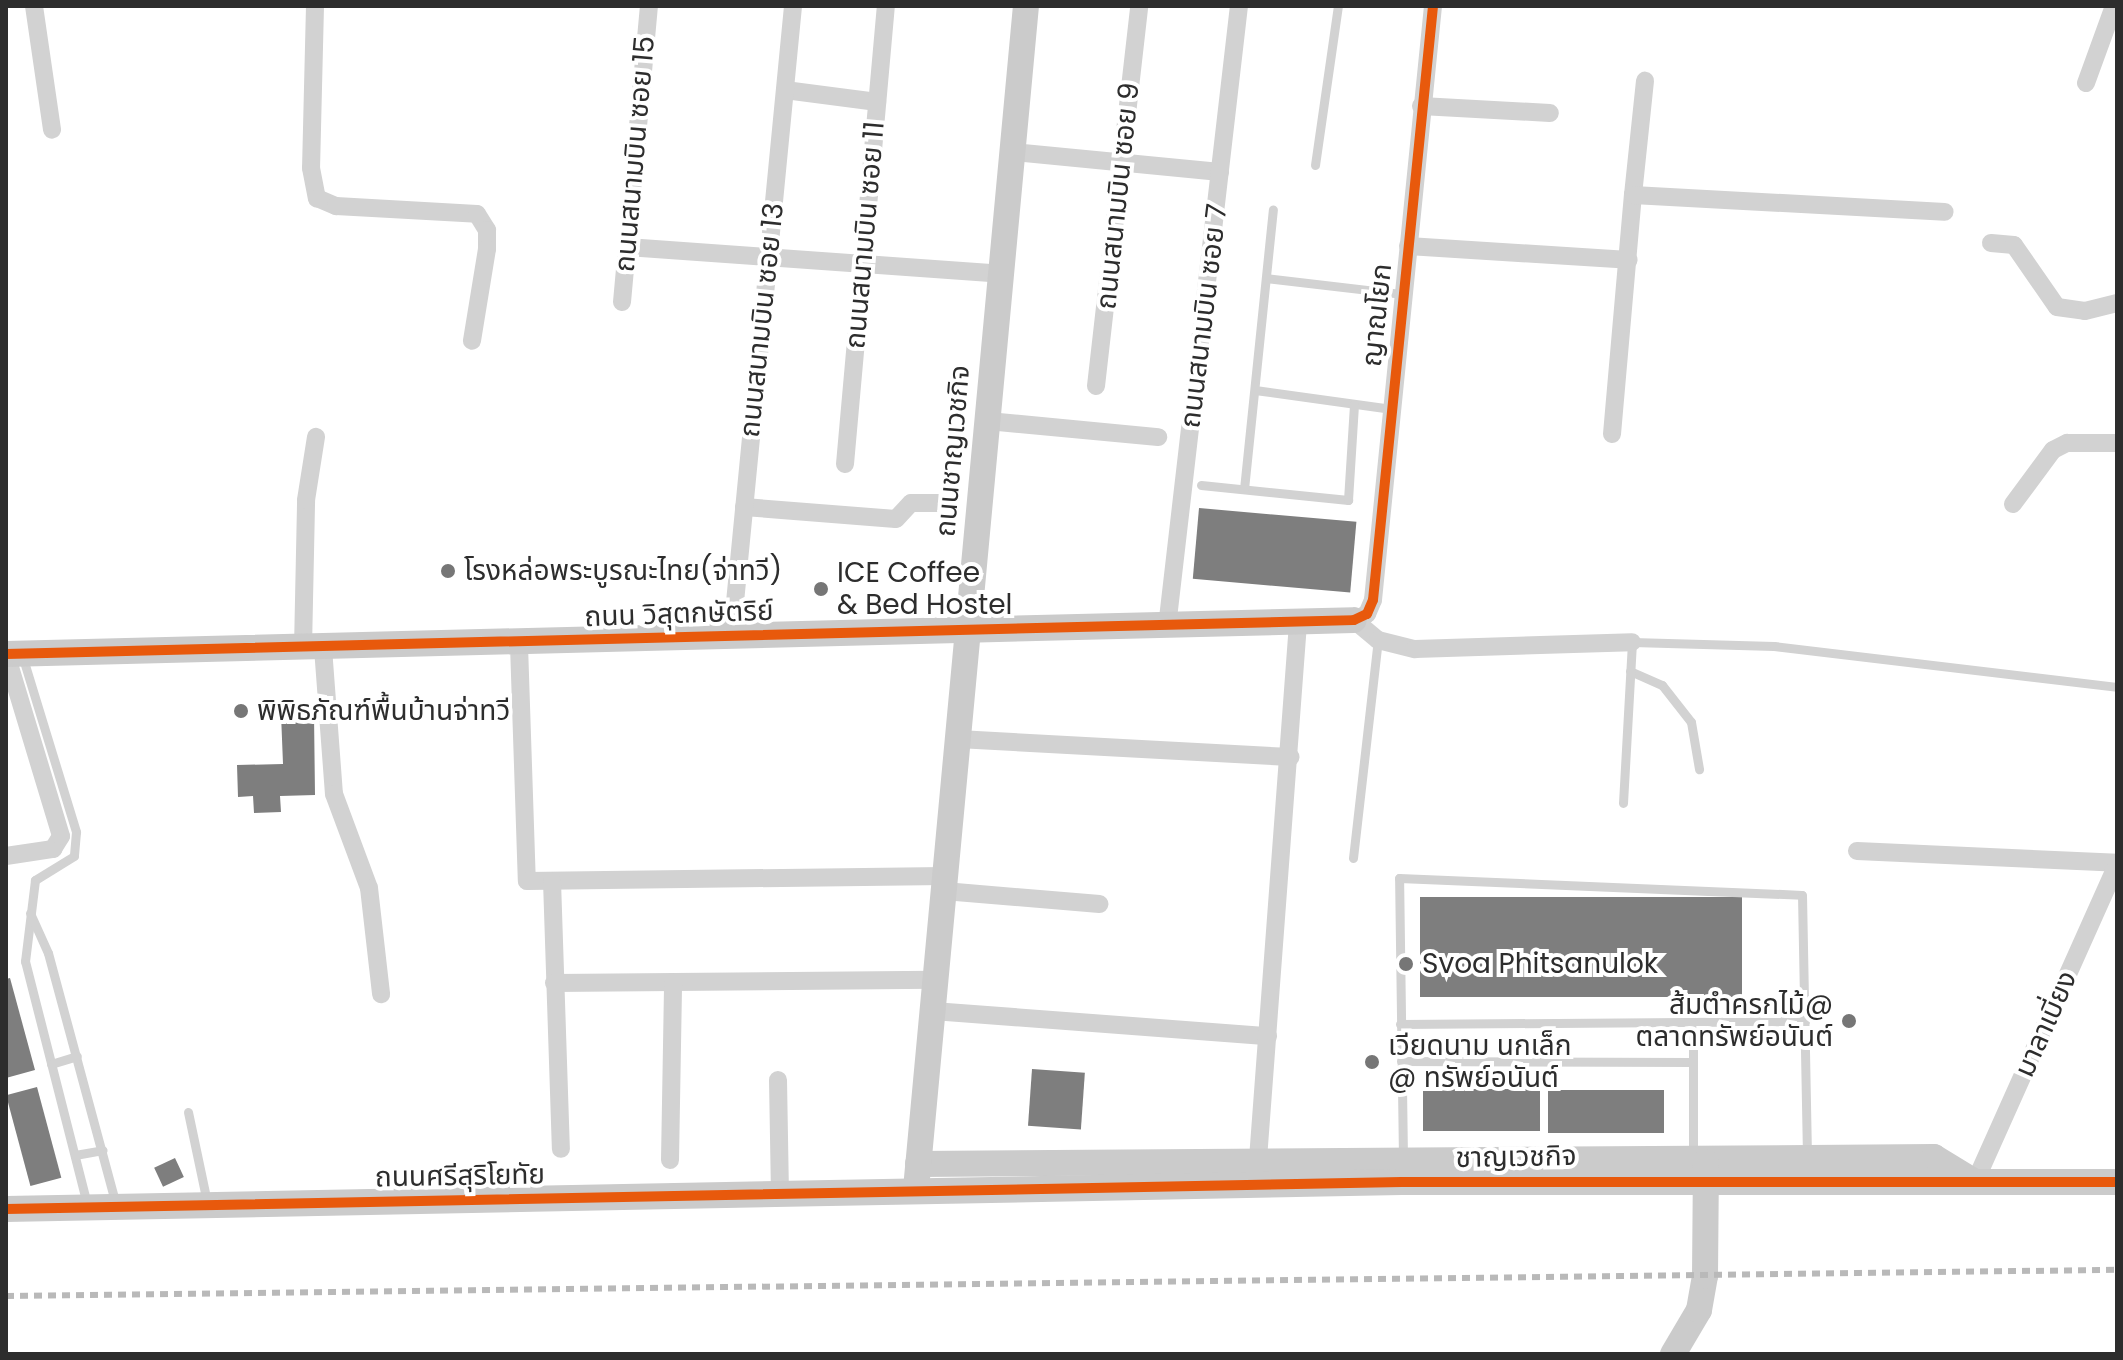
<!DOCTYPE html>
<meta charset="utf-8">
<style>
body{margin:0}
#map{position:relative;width:2123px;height:1360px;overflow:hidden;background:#fff;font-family:Poppins,"Noto Sans Thai",sans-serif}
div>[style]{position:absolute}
.building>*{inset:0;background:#7e7e7e;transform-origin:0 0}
.lane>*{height:9px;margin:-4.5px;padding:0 4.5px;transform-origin:4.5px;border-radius:4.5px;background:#d2d2d2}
.street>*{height:18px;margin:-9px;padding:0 9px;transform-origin:9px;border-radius:9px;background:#d2d2d2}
.secondary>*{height:26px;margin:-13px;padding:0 13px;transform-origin:13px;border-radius:13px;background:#cbcbcb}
.rail>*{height:6px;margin-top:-3px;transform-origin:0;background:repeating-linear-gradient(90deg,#b9b9b9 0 8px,transparent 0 14px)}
.cycleway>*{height:10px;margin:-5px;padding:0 5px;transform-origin:5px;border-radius:5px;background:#e8590c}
.dots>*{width:22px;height:22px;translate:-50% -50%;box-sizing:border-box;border:4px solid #fff;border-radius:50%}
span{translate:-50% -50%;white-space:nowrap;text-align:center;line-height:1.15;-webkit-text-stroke:8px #fff;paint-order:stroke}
.street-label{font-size:28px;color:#2d2d2d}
.poi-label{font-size:28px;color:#2d2d2d}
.left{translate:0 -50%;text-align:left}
.right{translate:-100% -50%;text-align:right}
.frame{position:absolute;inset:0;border:8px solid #2d2d2d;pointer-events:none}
</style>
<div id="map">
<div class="building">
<div style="left:1199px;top:508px;width:158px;height:71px;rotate:5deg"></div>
<div style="clip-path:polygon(281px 714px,314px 714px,315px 795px,280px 796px,281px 812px,254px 813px,253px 796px,238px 797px,237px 765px,283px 764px)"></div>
<div style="left:1420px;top:897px;width:322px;height:100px"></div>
<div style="clip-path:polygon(10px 978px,35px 1070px,6px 1078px,6px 979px)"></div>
<div style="left:1032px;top:1069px;width:53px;height:57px;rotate:4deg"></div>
<div style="left:37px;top:1087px;width:94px;height:32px;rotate:75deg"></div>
<div style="left:1423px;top:1089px;width:117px;height:42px"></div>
<div style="left:1548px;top:1090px;width:116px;height:43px"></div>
<div style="left:175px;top:1158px;width:21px;height:23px;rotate:65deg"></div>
</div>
<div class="lane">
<div style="left:1315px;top:165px;width:161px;rotate:-81.8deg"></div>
<div style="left:1266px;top:278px;width:138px;rotate:6.7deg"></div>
<div style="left:1255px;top:390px;width:138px;rotate:7.9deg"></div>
<div style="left:1201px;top:485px;width:148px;rotate:5.8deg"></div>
<div style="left:1348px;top:500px;width:96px;rotate:-86.4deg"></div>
<div style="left:1244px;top:489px;width:281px;rotate:-84.1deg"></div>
<div style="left:22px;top:655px;width:185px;rotate:73deg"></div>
<div style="left:76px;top:832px;width:24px;rotate:95deg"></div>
<div style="left:74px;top:856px;width:46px;rotate:148.4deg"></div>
<div style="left:35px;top:880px;width:82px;rotate:97deg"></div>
<div style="left:25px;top:961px;width:252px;rotate:75.7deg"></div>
<div style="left:1630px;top:671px;width:35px;rotate:24deg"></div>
<div style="left:1662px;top:685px;width:47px;rotate:51.9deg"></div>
<div style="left:1691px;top:722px;width:48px;rotate:80.3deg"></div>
<div style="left:1623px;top:803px;width:161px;rotate:-86.8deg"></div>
<div style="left:1632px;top:642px;width:142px;rotate:1.6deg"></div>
<div style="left:1774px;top:646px;width:345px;rotate:6.8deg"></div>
<div style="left:1353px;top:858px;width:219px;rotate:-83.5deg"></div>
<div style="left:30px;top:913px;width:44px;rotate:65.8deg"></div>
<div style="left:48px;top:953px;width:261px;rotate:74.9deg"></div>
<div style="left:1400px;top:1024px;width:405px;rotate:-0.4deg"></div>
<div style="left:1401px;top:1061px;width:292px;rotate:0.2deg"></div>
<div style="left:51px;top:1064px;width:27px;rotate:-17deg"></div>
<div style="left:188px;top:1112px;width:92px;rotate:78.1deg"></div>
<div style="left:75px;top:1155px;width:28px;rotate:-10deg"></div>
<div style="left:1693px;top:1157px;width:136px;rotate:-90deg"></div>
<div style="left:1403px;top:1158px;width:280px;rotate:-90.8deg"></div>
<div style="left:1399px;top:878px;width:403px;rotate:2.4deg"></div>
<div style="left:1802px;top:895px;width:262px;rotate:88.9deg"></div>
</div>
<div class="street">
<div style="left:34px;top:6px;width:125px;rotate:81.7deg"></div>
<div style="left:315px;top:6px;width:162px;rotate:91.4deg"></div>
<div style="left:311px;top:168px;width:31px;rotate:79deg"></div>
<div style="left:317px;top:198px;width:21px;rotate:23deg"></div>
<div style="left:336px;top:206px;width:141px;rotate:3.2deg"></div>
<div style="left:477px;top:214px;width:19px;rotate:58deg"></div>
<div style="left:487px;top:230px;width:19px;rotate:90deg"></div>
<div style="left:487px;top:249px;width:93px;rotate:99.3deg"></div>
<div style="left:1433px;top:6px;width:597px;rotate:95.77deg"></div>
<div style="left:1373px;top:600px;width:15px;rotate:113deg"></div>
<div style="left:1367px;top:614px;width:14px;rotate:155deg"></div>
<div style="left:1354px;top:620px;width:31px;rotate:40deg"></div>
<div style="left:1378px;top:640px;width:38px;rotate:14deg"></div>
<div style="left:1415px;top:649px;width:217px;rotate:-1.8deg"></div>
<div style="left:2086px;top:83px;width:82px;rotate:-70deg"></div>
<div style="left:785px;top:90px;width:93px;rotate:7.4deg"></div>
<div style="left:1421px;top:106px;width:129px;rotate:3.1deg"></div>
<div style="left:1013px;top:152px;width:208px;rotate:5.5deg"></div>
<div style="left:1633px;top:195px;width:115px;rotate:-84deg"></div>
<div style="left:1991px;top:243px;width:23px;rotate:5deg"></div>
<div style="left:2014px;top:245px;width:75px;rotate:55.3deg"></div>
<div style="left:2057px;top:307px;width:28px;rotate:8deg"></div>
<div style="left:2085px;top:311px;width:33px;rotate:-14deg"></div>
<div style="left:1408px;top:246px;width:221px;rotate:3.6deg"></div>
<div style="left:627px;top:247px;width:375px;rotate:4.1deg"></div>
<div style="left:622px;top:302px;width:297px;rotate:-84.8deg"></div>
<div style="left:1096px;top:386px;width:382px;rotate:-83.5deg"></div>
<div style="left:988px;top:421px;width:171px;rotate:5.4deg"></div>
<div style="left:1612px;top:434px;width:240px;rotate:-85deg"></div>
<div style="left:1633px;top:195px;width:312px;rotate:3.1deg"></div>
<div style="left:845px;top:464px;width:460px;rotate:-84.9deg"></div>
<div style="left:2013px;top:504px;width:67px;rotate:-53.5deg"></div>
<div style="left:2053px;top:450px;width:16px;rotate:-27deg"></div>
<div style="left:2067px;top:443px;width:50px"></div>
<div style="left:744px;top:507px;width:152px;rotate:4.5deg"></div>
<div style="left:896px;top:519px;width:22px;rotate:-47deg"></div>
<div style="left:911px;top:503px;width:37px"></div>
<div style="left:1167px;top:627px;width:625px;rotate:-83.39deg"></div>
<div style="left:732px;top:633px;width:630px;rotate:-84.44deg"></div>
<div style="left:519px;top:645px;width:236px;rotate:88.1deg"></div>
<div style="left:527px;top:881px;width:418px;rotate:-0.7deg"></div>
<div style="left:303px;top:648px;width:148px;rotate:-88.8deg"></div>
<div style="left:306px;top:500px;width:64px;rotate:-81deg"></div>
<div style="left:323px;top:648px;width:146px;rotate:85.7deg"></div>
<div style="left:334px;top:794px;width:100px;rotate:69.6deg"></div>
<div style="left:369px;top:888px;width:107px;rotate:83.5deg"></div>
<div style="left:958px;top:739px;width:333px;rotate:3.1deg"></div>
<div style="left:1857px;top:851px;width:260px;rotate:2.6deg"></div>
<div style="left:6px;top:856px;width:48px;rotate:-8.5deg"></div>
<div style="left:53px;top:849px;width:15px;rotate:-58deg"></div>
<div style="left:61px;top:836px;width:190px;rotate:-106.8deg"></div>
<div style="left:552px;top:881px;width:268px;rotate:88.1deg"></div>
<div style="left:944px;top:891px;width:156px;rotate:4.8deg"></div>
<div style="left:554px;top:983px;width:381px;rotate:-0.5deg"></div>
<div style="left:933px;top:1011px;width:336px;rotate:4.3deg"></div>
<div style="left:778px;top:1080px;width:112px;rotate:89deg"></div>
<div style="left:1258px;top:1159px;width:537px;rotate:-85.73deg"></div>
<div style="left:670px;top:1160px;width:178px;rotate:-89deg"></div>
<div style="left:1975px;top:1182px;width:347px;rotate:-65.9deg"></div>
</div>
<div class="secondary">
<div style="left:6px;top:654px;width:1348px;rotate:-1.44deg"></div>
<div style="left:918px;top:1164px;width:1016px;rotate:-0.39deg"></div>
<div style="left:1934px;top:1157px;width:48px;rotate:31.4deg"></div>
<div style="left:916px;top:1189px;width:1188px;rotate:-84.69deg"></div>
<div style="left:6px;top:1209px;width:1396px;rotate:-1.11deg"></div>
<div style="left:1402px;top:1182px;width:715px"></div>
<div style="left:1673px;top:1354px;width:51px;rotate:-59.4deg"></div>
<div style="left:1699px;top:1310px;width:35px;rotate:-80deg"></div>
<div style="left:1705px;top:1276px;width:114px;rotate:-89.5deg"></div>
</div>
<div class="rail">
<div style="left:6px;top:1296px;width:2111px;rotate:-0.71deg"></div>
</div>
<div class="cycleway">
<div style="left:6px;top:654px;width:1348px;rotate:-1.44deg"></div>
<div style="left:1354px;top:620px;width:14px;rotate:-25deg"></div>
<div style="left:1367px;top:614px;width:15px;rotate:-67deg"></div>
<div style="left:1373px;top:600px;width:597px;rotate:-84.23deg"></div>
<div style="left:6px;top:1209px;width:1396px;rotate:-1.11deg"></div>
<div style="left:1402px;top:1182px;width:715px"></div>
</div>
<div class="dots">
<div style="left:448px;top:571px;background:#767676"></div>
<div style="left:821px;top:589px;background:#767676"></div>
<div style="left:241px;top:711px;background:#767676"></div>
<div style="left:1406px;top:964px;background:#767676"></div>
<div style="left:1849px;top:1021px;background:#767676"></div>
<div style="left:1372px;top:1062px;background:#767676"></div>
</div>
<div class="street-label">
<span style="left:635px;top:154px;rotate:-85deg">ถนนสนามบิน ซอย 15</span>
<span style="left:1118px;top:196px;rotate:-84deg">ถนนสนามบิน ซอย 9</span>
<span style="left:865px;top:235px;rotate:-85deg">ถนนสนามบิน ซอย 11</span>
<span style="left:1377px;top:315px;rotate:-84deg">ญาณโยก</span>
<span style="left:1204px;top:316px;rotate:-83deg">ถนนสนามบิน ซอย 7</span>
<span style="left:762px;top:320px;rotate:-84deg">ถนนสนามบิน ซอย 13</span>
<span style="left:953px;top:451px;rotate:-85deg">ถนนชาญเวชกิจ</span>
<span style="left:679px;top:614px;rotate:-2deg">ถนน วิสุตกษัตริย์</span>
<span style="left:2046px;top:1024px;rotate:-66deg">มาลาเบี่ยง</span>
<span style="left:1516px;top:1157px;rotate:-1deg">ชาญเวชกิจ</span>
<span style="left:460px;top:1176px;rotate:-1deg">ถนนศรีสุริโยทัย</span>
</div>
<div class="poi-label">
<span class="left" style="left:464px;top:571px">โรงหล่อพระบูรณะไทย(จ่าทวี)</span>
<span class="left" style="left:837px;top:589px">ICE Coffee<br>&amp; Bed Hostel</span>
<span class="left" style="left:257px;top:711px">พิพิธภัณฑ์พื้นบ้านจ่าทวี</span>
<span class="left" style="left:1422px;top:964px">Svoa Phitsanulok</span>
<span class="right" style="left:1833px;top:1021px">ส้มตำครกไม้@<br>ตลาดทรัพย์อนันต์</span>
<span class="left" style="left:1388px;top:1062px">เวียดนาม นกเล็ก<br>@ ทรัพย์อนันต์</span>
</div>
<div class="frame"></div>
</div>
